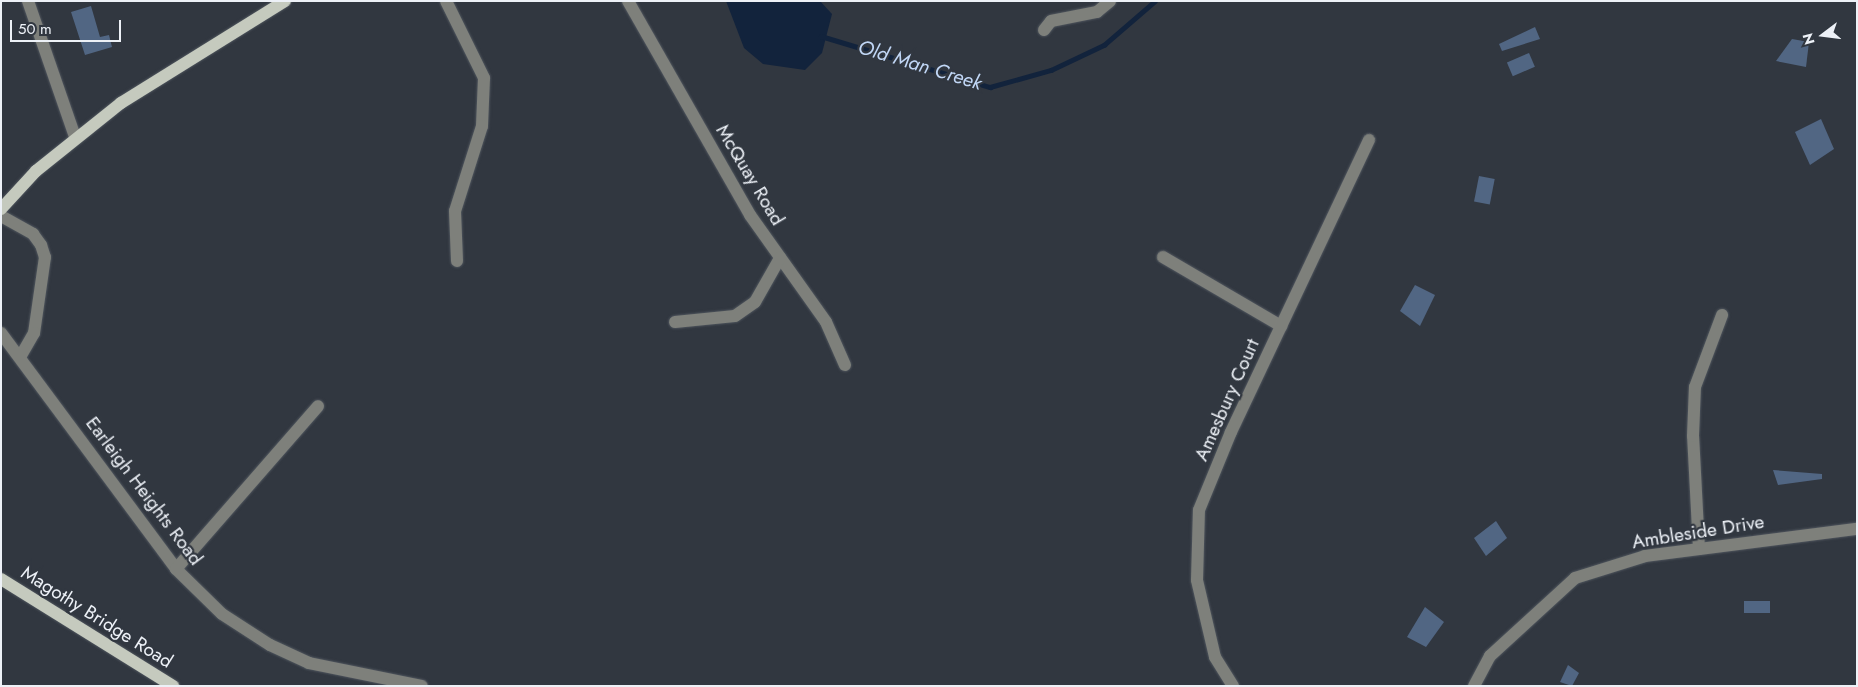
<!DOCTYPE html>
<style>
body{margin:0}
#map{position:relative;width:1858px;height:687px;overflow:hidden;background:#313740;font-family:Jost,sans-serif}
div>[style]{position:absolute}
.water>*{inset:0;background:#12233c}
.stream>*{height:4.5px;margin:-2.25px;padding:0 2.25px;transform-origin:2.25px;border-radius:2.25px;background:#12233c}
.building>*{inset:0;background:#516683;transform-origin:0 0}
.roads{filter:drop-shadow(0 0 1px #4f555d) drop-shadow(0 0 1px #4f555d)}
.minor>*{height:12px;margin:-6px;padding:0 6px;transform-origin:6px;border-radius:6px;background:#7e807b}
.major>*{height:12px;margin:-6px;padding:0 6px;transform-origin:6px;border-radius:6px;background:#c5cabe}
span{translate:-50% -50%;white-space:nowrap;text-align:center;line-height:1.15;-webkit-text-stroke:4.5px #313740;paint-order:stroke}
.street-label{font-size:19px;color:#edf1f7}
.water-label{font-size:20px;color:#c1d7f6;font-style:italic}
.frame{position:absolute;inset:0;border:2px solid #edf1f7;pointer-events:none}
.north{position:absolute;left:1798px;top:10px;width:50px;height:50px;-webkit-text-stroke:4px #313740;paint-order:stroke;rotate:255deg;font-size:14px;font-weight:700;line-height:20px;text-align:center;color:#edf1f7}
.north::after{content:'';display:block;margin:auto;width:18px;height:22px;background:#edf1f7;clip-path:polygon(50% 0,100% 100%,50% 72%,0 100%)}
.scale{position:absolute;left:10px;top:20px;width:111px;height:22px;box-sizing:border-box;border:2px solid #edf1f7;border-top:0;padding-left:6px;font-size:15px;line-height:18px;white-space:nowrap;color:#edf1f7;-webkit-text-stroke:4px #313740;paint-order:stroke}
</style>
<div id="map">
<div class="water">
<div style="clip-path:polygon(726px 1px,820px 1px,832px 14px,822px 53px,805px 70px,763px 64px,744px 48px)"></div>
</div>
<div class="stream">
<div style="left:821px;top:36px;width:177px;rotate:16.8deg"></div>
<div style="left:990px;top:87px;width:63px;rotate:-15.6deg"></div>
<div style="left:1051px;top:70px;width:59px;rotate:-25.3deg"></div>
<div style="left:1104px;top:45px;width:67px;rotate:-40.8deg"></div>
</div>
<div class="building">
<div style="clip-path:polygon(91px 6px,100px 37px,109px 35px,112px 47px,85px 55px,71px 12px)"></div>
<div style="clip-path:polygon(1535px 27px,1540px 39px,1502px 51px,1499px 44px)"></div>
<div style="clip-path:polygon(1792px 39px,1809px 42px,1806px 67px,1776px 61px)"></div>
<div style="left:1529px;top:53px;width:15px;height:24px;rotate:67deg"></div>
<div style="clip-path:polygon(1821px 119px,1834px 149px,1810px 165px,1795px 132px)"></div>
<div style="left:1479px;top:176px;width:16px;height:26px;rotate:11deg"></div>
<div style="clip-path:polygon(1415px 285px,1435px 295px,1420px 326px,1400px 311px)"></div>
<div style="clip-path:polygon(1773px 470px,1822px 474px,1822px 479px,1778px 485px)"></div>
<div style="clip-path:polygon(1496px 521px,1507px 538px,1486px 556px,1474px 538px)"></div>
<div style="left:1770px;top:601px;width:12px;height:26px;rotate:90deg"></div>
<div style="clip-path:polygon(1425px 607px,1444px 622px,1426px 647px,1407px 637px)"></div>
<div style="clip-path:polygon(1568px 665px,1579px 673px,1572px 686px,1560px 682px)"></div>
</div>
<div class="roads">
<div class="minor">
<div style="left:28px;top:1px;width:144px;rotate:70.9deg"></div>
<div style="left:446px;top:1px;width:86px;rotate:63.7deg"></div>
<div style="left:484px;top:78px;width:48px;rotate:92.4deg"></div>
<div style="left:482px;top:126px;width:89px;rotate:107.6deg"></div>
<div style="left:455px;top:211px;width:50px;rotate:87.7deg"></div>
<div style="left:628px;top:1px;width:246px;rotate:60.3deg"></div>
<div style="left:750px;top:215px;width:131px;rotate:54.6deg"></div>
<div style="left:826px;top:322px;width:47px;rotate:66.2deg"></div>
<div style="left:1044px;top:30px;width:11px;rotate:-52deg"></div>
<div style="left:1051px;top:21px;width:47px;rotate:-11.1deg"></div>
<div style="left:1097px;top:12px;width:17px;rotate:-40deg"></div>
<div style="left:1px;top:216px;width:37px;rotate:29deg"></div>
<div style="left:33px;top:234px;width:14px;rotate:54deg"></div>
<div style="left:41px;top:245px;width:13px;rotate:72deg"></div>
<div style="left:45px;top:257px;width:77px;rotate:98.2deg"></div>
<div style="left:34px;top:333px;width:28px;rotate:120deg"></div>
<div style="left:1163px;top:257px;width:137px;rotate:30.3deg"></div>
<div style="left:675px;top:322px;width:60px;rotate:-5.7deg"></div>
<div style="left:735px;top:316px;width:24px;rotate:-35deg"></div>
<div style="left:755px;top:302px;width:51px;rotate:-60.4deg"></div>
<div style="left:1px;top:333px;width:294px;rotate:53.4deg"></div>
<div style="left:176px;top:569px;width:64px;rotate:44.4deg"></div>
<div style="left:222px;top:614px;width:57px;rotate:32.9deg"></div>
<div style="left:270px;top:645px;width:43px;rotate:24.8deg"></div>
<div style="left:309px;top:663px;width:115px;rotate:11.5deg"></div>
<div style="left:1699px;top:549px;width:113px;rotate:-93deg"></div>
<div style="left:1693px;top:436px;width:49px;rotate:-87.7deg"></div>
<div style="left:1695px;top:387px;width:77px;rotate:-69.4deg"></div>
<div style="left:176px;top:569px;width:216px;rotate:-48.9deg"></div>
<div style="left:1233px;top:686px;width:34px;rotate:-122deg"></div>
<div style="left:1215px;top:657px;width:79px;rotate:-103.2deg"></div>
<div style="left:1197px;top:580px;width:70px;rotate:-88.4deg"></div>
<div style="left:1199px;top:510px;width:84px;rotate:-67.7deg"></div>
<div style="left:1231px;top:432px;width:323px;rotate:-64.7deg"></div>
<div style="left:1474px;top:686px;width:34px;rotate:-62deg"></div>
<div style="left:1490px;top:656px;width:115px;rotate:-42.5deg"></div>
<div style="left:1575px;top:578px;width:73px;rotate:-17.4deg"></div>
<div style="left:1645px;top:556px;width:214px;rotate:-7.3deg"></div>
</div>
<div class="major">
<div style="left:1px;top:209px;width:52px;rotate:-47.4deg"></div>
<div style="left:36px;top:171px;width:109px;rotate:-38.7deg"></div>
<div style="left:121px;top:103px;width:193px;rotate:-31.9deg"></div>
<div style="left:1px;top:579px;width:203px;rotate:31.9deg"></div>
</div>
</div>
<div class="street-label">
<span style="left:750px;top:175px;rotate:59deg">McQuay Road</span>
<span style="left:1227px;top:400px;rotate:-66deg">Amesbury Court</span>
<span style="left:144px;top:491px;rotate:53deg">Earleigh Heights Road</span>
<span style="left:1698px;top:532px;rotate:-9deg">Ambleside Drive</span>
<span style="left:97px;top:617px;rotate:32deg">Magothy Bridge Road</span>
</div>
<div class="water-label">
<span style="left:920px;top:65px;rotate:17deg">Old Man Creek</span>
</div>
<div class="frame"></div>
<div class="north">N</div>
<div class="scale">50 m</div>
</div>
